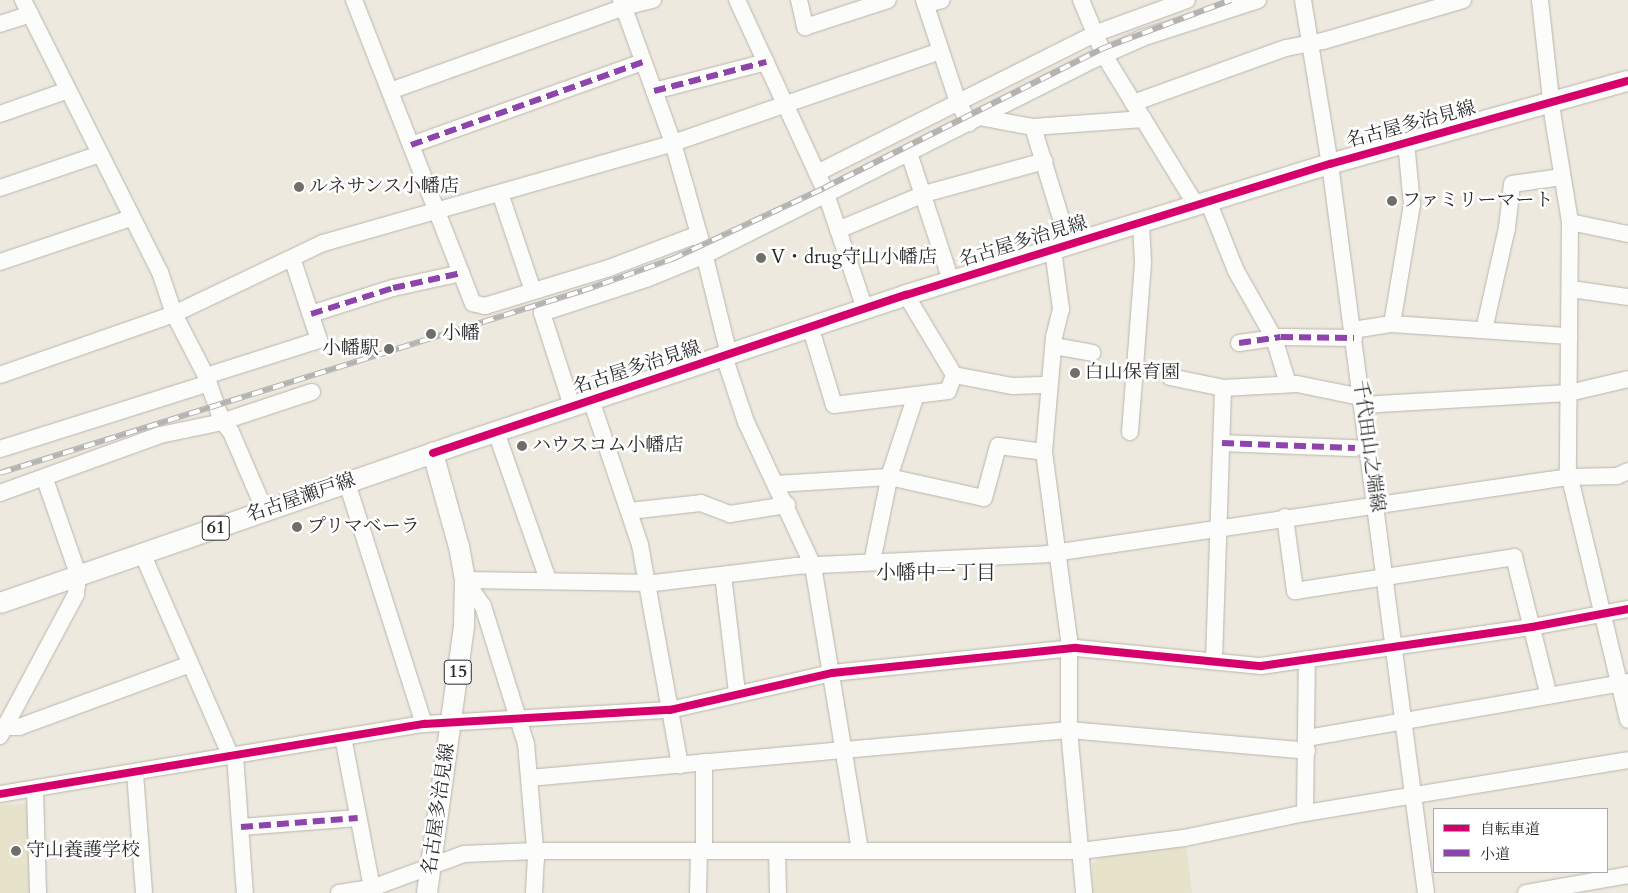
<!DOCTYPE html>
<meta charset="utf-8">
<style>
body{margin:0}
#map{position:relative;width:1628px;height:893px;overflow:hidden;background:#eee9de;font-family:Cardo,"Noto Serif JP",serif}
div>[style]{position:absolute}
.built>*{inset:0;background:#e7e2ca}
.roads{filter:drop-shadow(0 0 1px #b8b5ae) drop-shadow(0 0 1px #b8b5ae)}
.minor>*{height:16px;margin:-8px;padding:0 8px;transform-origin:8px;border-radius:8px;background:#fcfcfa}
.major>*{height:20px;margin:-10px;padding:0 10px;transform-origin:10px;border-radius:10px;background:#fcfcfa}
.rail>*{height:5.5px;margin-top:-2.75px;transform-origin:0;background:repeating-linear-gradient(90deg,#fff 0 11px,#b4b3b2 0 22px);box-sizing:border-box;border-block:1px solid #b4b3b2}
.quiet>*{height:6px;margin-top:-3px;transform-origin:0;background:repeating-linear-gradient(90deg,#8e44ad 0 12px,transparent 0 18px)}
.cycleway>*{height:8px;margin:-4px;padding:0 4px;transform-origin:4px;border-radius:4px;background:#d6006c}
.dots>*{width:14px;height:14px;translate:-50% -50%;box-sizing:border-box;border:2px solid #fff;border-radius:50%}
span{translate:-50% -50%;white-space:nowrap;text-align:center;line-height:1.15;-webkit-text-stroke:5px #fff;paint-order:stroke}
.shield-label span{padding:1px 4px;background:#fff;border:1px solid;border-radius:4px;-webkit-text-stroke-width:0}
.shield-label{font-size:18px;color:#2b2b2b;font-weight:700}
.street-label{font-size:19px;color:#2b2b2b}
.poi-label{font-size:19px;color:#2b2b2b}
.left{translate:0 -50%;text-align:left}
.right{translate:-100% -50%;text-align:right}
.neighbourhood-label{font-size:20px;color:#2b2b2b}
.legend{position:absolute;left:1433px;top:808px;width:175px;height:65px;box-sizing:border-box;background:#fff;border:1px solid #aaa;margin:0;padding:6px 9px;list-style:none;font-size:15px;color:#2b2b2b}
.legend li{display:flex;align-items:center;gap:10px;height:25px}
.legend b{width:25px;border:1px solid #aaa}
</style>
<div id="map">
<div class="built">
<div style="clip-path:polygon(26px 804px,31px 809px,35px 893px,0 893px,0 805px)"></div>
<div style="clip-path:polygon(1186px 845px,1192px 893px,1093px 893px,1092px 865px,1100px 857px)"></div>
</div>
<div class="roads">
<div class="minor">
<div style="left:23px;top:0;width:305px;rotate:63.3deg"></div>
<div style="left:160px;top:272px;width:44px;rotate:71.6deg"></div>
<div style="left:174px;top:314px;width:70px;rotate:62.7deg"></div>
<div style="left:206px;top:376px;width:48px;rotate:70.4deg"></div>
<div style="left:222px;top:421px;width:14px;rotate:51deg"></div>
<div style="left:231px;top:432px;width:86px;rotate:66.7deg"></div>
<div style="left:354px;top:0;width:326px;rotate:68.6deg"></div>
<div style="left:473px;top:303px;width:12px;rotate:14deg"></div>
<div style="left:485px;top:306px;width:130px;rotate:-17deg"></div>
<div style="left:609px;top:268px;width:96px;rotate:-20.7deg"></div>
<div style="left:621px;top:0;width:152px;rotate:70deg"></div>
<div style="left:673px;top:143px;width:106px;rotate:74.1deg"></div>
<div style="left:702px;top:245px;width:113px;rotate:76.2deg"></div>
<div style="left:737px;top:0;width:207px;rotate:65.2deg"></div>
<div style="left:824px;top:188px;width:128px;rotate:71.3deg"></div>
<div style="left:799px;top:0;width:28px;rotate:77deg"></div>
<div style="left:805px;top:27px;width:87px;rotate:-18deg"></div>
<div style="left:924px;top:0;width:108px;rotate:71.6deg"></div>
<div style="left:958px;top:102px;width:24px;rotate:62deg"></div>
<div style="left:1081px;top:0;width:60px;rotate:67.3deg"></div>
<div style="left:1104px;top:55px;width:176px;rotate:58.5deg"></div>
<div style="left:1303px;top:0;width:166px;rotate:80.7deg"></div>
<div style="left:1330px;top:164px;width:735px;rotate:82.5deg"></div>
<div style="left:1540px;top:0;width:119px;rotate:83.7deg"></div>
<div style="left:1553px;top:118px;width:105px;rotate:80.7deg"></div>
<div style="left:1570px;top:222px;width:248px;rotate:90.5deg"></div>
<div style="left:1568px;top:470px;width:257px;rotate:76.5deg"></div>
<div style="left:926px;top:4px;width:16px;rotate:-14deg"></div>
<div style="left:0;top:24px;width:32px;rotate:-18deg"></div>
<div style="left:390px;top:91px;width:249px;rotate:-19.7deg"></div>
<div style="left:624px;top:7px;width:30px;rotate:-14deg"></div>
<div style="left:654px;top:91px;width:116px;rotate:-14.5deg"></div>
<div style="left:1133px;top:103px;width:163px;rotate:-19.8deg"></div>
<div style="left:1286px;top:48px;width:38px;rotate:-11deg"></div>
<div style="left:1323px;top:41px;width:146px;rotate:-16.3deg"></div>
<div style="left:0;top:114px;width:72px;rotate:-19.4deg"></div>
<div style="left:979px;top:117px;width:55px;rotate:10.5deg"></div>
<div style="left:1033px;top:127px;width:123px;rotate:73deg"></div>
<div style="left:1033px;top:127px;width:111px;rotate:-4.1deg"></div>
<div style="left:411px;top:145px;width:246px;rotate:-19.7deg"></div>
<div style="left:909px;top:153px;width:135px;rotate:71.8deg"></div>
<div style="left:817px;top:173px;width:310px;rotate:-26.6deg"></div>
<div style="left:1094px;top:34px;width:99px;rotate:-20.1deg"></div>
<div style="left:0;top:188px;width:106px;rotate:-18.8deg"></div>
<div style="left:500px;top:193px;width:103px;rotate:71.4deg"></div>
<div style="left:1208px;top:201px;width:75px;rotate:68.2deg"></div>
<div style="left:1236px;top:271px;width:77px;rotate:60.4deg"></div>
<div style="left:1274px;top:338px;width:48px;rotate:73.1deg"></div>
<div style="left:1570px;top:222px;width:59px;rotate:11.7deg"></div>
<div style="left:838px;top:230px;width:93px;rotate:-22.7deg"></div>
<div style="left:924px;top:194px;width:125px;rotate:-15.3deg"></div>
<div style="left:1053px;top:250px;width:60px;rotate:82.3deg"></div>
<div style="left:1061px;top:309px;width:29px;rotate:104deg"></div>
<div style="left:1054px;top:337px;width:115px;rotate:95deg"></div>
<div style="left:1044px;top:452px;width:189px;rotate:82.4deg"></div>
<div style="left:1069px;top:639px;width:91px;rotate:90deg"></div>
<div style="left:1069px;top:730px;width:164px;rotate:84.7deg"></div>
<div style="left:0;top:262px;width:138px;rotate:-18.6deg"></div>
<div style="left:1571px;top:289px;width:58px;rotate:8deg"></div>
<div style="left:906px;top:295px;width:93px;rotate:59deg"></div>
<div style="left:954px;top:375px;width:60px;rotate:10.6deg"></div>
<div style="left:1013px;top:386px;width:36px;rotate:-2deg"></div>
<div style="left:311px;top:314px;width:86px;rotate:-17.6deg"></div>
<div style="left:393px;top:288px;width:70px;rotate:-12.4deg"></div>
<div style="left:1392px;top:324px;width:121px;rotate:-80.5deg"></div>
<div style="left:1412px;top:205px;width:62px;rotate:-95.5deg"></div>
<div style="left:811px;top:329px;width:79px;rotate:73.2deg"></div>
<div style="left:834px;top:405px;width:115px;rotate:-7deg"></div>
<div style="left:948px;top:391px;width:17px;rotate:-69deg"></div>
<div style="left:1353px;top:330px;width:39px;rotate:-9deg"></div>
<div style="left:1392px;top:324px;width:178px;rotate:3.9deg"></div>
<div style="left:1484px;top:330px;width:105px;rotate:-77.3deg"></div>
<div style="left:1507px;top:228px;width:44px;rotate:-83.5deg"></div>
<div style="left:1512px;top:184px;width:50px;rotate:-8deg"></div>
<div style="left:1239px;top:343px;width:42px;rotate:-8.1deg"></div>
<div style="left:1281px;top:337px;width:73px;rotate:0.8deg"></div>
<div style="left:1054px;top:346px;width:39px;rotate:10deg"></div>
<div style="left:724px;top:356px;width:70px;rotate:71.6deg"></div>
<div style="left:746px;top:422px;width:159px;rotate:65deg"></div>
<div style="left:813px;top:566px;width:289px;rotate:80.6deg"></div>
<div style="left:0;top:375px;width:184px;rotate:-19.3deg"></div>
<div style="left:174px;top:314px;width:165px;rotate:-25.5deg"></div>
<div style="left:323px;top:243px;width:364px;rotate:-15.9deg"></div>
<div style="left:673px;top:143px;width:282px;rotate:-19deg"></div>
<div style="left:206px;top:376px;width:119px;rotate:-17.7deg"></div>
<div style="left:319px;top:340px;width:86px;rotate:-108.2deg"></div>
<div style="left:1170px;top:377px;width:54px;rotate:11.7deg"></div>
<div style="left:1223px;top:388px;width:74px;rotate:-3.1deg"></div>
<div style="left:1297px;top:384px;width:65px;rotate:11.5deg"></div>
<div style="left:591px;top:400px;width:153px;rotate:71.3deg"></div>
<div style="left:640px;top:545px;width:224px;rotate:79.7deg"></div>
<div style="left:1362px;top:405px;width:207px;rotate:-3.3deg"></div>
<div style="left:1569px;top:393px;width:61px;rotate:-13.3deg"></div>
<div style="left:572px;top:406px;width:98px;rotate:-107.9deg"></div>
<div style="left:542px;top:313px;width:109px;rotate:-18.1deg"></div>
<div style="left:646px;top:279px;width:61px;rotate:-22deg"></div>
<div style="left:703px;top:256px;width:427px;rotate:-26.7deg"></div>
<div style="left:1084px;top:64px;width:64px;rotate:-24.1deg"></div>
<div style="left:1142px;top:38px;width:122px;rotate:-18.1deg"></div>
<div style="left:496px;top:432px;width:157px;rotate:70.6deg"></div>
<div style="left:1130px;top:432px;width:169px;rotate:-85.6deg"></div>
<div style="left:1143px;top:263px;width:40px;rotate:-92.9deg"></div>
<div style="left:1222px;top:443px;width:133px;rotate:2.2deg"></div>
<div style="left:0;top:449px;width:219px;rotate:-17.5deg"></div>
<div style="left:347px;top:483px;width:253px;rotate:72.3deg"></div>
<div style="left:776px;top:484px;width:113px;rotate:-3.5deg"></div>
<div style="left:889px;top:477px;width:97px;rotate:12.5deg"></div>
<div style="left:984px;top:498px;width:54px;rotate:-74.9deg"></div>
<div style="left:998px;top:446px;width:46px;rotate:7.4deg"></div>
<div style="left:0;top:493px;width:170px;rotate:-19.9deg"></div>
<div style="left:160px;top:435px;width:59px;rotate:-11.7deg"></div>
<div style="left:218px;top:423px;width:99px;rotate:-18.3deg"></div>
<div style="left:629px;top:511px;width:72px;rotate:-6.3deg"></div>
<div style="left:701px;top:503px;width:31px;rotate:21deg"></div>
<div style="left:730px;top:514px;width:58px;rotate:-9deg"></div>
<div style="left:1285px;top:517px;width:75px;rotate:82.3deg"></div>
<div style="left:1295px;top:591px;width:222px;rotate:-8.8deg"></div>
<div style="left:1514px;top:557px;width:143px;rotate:75.9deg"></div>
<div style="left:142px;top:553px;width:219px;rotate:66.4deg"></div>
<div style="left:872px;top:562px;width:90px;rotate:-78.4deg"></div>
<div style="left:890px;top:474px;width:83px;rotate:-71.8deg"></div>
<div style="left:723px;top:575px;width:119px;rotate:83.2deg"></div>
<div style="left:1214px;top:661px;width:273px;rotate:-88.1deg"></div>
<div style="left:5px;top:727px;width:14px"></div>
<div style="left:19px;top:727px;width:182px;rotate:-20.2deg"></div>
<div style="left:0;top:736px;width:161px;rotate:-61.8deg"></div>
<div style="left:76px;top:594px;width:20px;rotate:-84deg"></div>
<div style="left:78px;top:574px;width:101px;rotate:-109.2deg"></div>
<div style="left:343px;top:737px;width:154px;rotate:79.1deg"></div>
<div style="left:1307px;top:738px;width:326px;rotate:-9.9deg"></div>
<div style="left:235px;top:755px;width:138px;rotate:85.9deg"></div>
<div style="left:704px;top:762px;width:88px;rotate:90deg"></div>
<div style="left:135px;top:773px;width:120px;rotate:85.7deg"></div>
<div style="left:529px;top:778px;width:542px;rotate:-5.08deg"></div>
<div style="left:1069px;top:730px;width:239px;rotate:5deg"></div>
<div style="left:35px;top:791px;width:102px;rotate:88.3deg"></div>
<div style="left:0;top:794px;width:430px;rotate:-9.4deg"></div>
<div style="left:424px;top:724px;width:246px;rotate:-3.3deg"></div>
<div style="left:670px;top:710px;width:166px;rotate:-12.9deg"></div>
<div style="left:832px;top:673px;width:245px;rotate:-5.9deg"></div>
<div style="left:1076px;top:648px;width:186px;rotate:5.6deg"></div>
<div style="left:1261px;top:666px;width:274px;rotate:-8.2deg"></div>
<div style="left:1532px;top:627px;width:98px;rotate:-10.6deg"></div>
<div style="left:1305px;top:813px;width:154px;rotate:-89.3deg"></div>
<div style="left:241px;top:827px;width:117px;rotate:-4.4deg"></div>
<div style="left:777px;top:851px;width:42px;rotate:88.6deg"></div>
<div style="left:339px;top:893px;width:33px;rotate:-9deg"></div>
<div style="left:372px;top:888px;width:98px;rotate:-20.3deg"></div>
<div style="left:464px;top:854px;width:71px;rotate:-2.4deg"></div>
<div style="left:535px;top:851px;width:546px"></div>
<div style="left:1081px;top:851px;width:104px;rotate:-7.2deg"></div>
<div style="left:1184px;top:838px;width:124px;rotate:-11.7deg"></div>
<div style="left:1305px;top:813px;width:327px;rotate:-9.3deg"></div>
<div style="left:534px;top:893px;width:33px;rotate:-87deg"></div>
<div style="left:536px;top:860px;width:116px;rotate:-94.9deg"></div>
<div style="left:526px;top:744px;width:145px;rotate:-107.3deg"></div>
<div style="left:483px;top:606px;width:32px;rotate:-125deg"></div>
<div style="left:465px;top:580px;width:189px;rotate:0.9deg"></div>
<div style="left:654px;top:583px;width:143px;rotate:-6.8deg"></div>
<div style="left:796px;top:566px;width:251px;rotate:-2.7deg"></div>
<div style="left:1047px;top:554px;width:528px;rotate:-8.39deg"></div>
<div style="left:1569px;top:477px;width:48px;rotate:-1.2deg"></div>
<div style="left:1617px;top:476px;width:12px;rotate:-24deg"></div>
<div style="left:698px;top:893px;width:42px;rotate:-88.6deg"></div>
<div style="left:1526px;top:893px;width:104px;rotate:-10deg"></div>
</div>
<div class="major">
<div style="left:0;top:603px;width:483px;rotate:-19.1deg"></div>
<div style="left:456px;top:445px;width:474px;rotate:-18.4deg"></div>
<div style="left:906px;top:295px;width:444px;rotate:-17.2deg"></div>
<div style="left:1330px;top:164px;width:309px;rotate:-15.6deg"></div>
<div style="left:427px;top:893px;width:271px;rotate:-82.1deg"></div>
<div style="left:464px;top:625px;width:45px;rotate:-88.7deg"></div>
<div style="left:465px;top:580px;width:34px;rotate:-100deg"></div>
<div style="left:459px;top:547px;width:98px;rotate:-105.5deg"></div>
</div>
</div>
<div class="rail">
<div style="left:0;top:473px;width:610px;rotate:-17.37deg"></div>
<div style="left:582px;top:291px;width:96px;rotate:-19.6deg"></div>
<div style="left:672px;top:259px;width:168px;rotate:-25deg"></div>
<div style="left:824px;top:188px;width:310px;rotate:-26.6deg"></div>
<div style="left:1101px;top:49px;width:139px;rotate:-20.7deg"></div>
</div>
<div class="quiet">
<div style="left:654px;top:91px;width:116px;rotate:-14.5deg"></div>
<div style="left:411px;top:145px;width:246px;rotate:-19.7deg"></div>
<div style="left:311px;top:314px;width:86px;rotate:-17.6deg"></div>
<div style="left:393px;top:288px;width:70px;rotate:-12.4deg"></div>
<div style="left:1239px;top:343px;width:42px;rotate:-8.1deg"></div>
<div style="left:1281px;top:337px;width:73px;rotate:0.8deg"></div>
<div style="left:1222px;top:443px;width:133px;rotate:2.2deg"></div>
<div style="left:241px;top:827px;width:117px;rotate:-4.4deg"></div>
</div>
<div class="cycleway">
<div style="left:433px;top:453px;width:499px;rotate:-18.5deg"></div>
<div style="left:906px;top:295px;width:444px;rotate:-17.2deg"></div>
<div style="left:1330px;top:164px;width:309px;rotate:-15.6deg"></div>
<div style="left:0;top:794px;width:430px;rotate:-9.4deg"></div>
<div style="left:424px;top:724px;width:246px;rotate:-3.3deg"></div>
<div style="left:670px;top:710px;width:166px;rotate:-12.9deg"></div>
<div style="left:832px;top:673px;width:245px;rotate:-5.9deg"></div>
<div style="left:1076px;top:648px;width:186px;rotate:5.6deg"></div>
<div style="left:1261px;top:666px;width:274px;rotate:-8.2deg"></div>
<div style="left:1532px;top:627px;width:98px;rotate:-10.6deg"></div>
</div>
<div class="dots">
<div style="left:299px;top:187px;background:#6f6e6a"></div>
<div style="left:1392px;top:201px;background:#6f6e6a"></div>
<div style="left:761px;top:258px;background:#6f6e6a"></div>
<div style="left:431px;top:334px;background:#6f6e6a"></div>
<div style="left:389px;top:349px;background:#6f6e6a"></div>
<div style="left:1075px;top:373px;background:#6f6e6a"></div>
<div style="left:522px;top:446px;background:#6f6e6a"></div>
<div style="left:297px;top:527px;background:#6f6e6a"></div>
<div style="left:16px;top:851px;background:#6f6e6a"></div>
</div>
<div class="shield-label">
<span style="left:216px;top:528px">61</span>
<span style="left:458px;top:672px">15</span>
</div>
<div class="street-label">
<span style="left:1411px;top:125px;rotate:-15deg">名古屋多治見線</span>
<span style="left:1023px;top:242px;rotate:-17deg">名古屋多治見線</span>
<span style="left:637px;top:368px;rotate:-18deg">名古屋多治見線</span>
<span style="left:1368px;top:446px;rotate:82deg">千代田山之端線</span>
<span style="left:301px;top:498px;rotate:-19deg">名古屋瀬戸線</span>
<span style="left:439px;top:809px;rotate:-82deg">名古屋多治見線</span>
</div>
<div class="poi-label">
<span class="left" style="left:309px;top:187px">ルネサンス小幡店</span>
<span class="left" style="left:1402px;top:201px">ファミリーマート</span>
<span class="left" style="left:771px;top:258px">V・drug守山小幡店</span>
<span class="left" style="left:442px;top:334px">小幡</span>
<span class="right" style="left:379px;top:349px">小幡駅</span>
<span class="left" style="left:1085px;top:373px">白山保育園</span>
<span class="left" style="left:532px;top:446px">ハウスコム小幡店</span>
<span class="left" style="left:307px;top:527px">プリマベーラ</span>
<span class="left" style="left:26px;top:851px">守山養護学校</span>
</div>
<div class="neighbourhood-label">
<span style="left:936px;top:572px">小幡中一丁目</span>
</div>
<ul class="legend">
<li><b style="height:6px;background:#d6006c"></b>自転車道</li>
<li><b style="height:6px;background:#8e44ad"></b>小道</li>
</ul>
</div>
